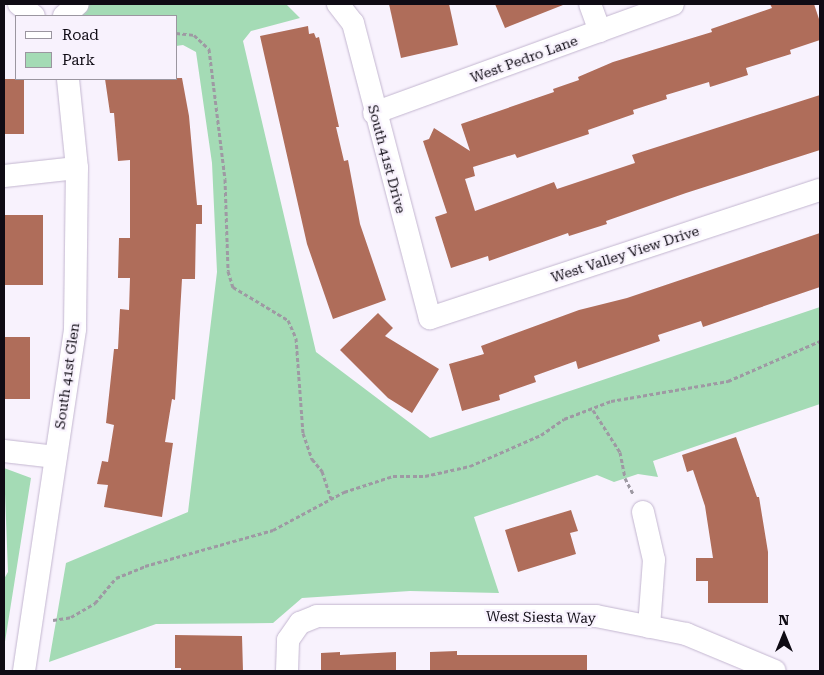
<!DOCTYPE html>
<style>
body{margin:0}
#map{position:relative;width:824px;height:675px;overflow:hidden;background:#f8f2fd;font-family:"Roboto Serif",serif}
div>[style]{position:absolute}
.green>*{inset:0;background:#a4dbb5}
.building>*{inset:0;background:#af6d5a;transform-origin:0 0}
.path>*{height:3px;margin-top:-1.5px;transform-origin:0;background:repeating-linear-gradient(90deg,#9e99a3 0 4px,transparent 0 6.5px)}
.roads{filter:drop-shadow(0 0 1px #c3b6d0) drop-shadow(0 0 1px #c3b6d0)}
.street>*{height:22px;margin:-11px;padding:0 11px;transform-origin:11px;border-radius:11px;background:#fff}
span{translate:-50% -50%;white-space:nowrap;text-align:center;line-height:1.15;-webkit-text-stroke:4.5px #f8f2fd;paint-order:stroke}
.street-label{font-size:14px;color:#0f0b14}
.frame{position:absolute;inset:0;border:5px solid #0f0b14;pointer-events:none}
.legend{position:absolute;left:15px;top:15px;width:162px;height:65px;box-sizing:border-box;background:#f8f2fd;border:1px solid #9b96a0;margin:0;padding:6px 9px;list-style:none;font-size:15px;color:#0f0b14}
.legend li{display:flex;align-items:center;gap:10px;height:25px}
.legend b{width:25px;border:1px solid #9b96a0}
.north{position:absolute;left:759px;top:610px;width:50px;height:50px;-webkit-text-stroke:4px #f8f2fd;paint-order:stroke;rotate:0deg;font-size:14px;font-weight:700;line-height:20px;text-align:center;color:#0f0b14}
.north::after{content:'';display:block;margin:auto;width:18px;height:22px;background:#0f0b14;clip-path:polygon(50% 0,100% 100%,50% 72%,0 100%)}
</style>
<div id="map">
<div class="green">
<div style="clip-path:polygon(87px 4px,286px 4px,300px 18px,251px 31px,243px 41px,316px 352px,430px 438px,820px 307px,820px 404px,653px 461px,658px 477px,638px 474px,614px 482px,597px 475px,474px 517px,499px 593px,410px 591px,302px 598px,273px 623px,156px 624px,49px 662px,66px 563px,188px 512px,217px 272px,212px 163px,196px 52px,183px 45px,176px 46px,176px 16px,82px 16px)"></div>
<div style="clip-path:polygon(4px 468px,31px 478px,4px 648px,4px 579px,8px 572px)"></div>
</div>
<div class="building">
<div style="clip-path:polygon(389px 4px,449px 4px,458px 45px,401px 58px)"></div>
<div style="clip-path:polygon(495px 4px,562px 4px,563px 5px,505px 28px)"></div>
<div style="clip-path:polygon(770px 4px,814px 4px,820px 22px,820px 40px,790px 50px,791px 54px,746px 68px,748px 75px,710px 87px,709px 82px,666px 95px,667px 99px,633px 110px,634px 114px,588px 130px,589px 134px,517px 158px,515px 154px,473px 167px,475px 176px,465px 179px,475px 211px,554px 182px,557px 189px,635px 163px,632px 155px,820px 95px,820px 150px,686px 193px,606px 221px,607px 224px,569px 236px,568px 233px,489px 261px,488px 256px,451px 268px,435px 217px,447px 213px,423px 141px,429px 139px,434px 128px,470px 151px,461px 124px,554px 92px,553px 89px,579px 80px,578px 77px,613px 62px,712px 32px,711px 29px,772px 8px)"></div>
<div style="clip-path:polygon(308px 26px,309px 34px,314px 33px,316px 38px,319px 37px,339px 127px,336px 127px,344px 161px,348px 160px,360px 224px,386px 300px,333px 319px,307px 244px,260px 36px)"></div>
<div style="clip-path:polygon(182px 78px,189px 116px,197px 205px,202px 205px,202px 224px,196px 224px,195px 279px,182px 279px,175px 400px,172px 399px,165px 442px,173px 443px,162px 517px,104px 507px,108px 485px,97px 484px,102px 461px,108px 462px,114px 425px,106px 423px,114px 349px,118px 349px,120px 309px,129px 310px,130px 278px,118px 278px,119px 238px,130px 238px,130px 160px,118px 161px,114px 113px,110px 113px,105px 79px)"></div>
<div style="left:4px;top:79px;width:20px;height:55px"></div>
<div style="left:4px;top:215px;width:39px;height:70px"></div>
<div style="clip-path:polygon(820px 233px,820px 287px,703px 327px,701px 321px,658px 335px,660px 341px,578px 369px,576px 361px,534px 376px,536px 382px,499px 395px,500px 400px,462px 411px,449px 364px,484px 354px,481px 346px,579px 310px,627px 298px)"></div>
<div style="clip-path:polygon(378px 313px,393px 328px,385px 336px,439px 369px,412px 413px,388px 398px,340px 350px)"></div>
<div style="left:4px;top:337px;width:26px;height:62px"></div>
<div style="clip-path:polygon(736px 437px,757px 497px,759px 497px,768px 552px,768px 603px,708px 603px,708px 581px,696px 581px,696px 558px,713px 558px,705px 506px,693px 470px,687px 472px,682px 455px)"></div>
<div style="clip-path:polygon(571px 510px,578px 531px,570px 533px,576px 554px,518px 572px,505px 530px)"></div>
<div style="clip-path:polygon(175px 635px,242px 636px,243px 671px,181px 671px,181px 668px,175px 668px)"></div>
<div style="clip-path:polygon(457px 651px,457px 655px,587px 655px,587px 671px,430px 671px,430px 652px)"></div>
<div style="clip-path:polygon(340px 652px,340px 655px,396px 652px,396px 671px,321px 671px,321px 653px)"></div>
</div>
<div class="path">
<div style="left:176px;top:33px;width:18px;rotate:6deg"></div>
<div style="left:194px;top:35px;width:21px;rotate:43deg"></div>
<div style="left:209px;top:49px;width:131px;rotate:83deg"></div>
<div style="left:225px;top:179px;width:92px;rotate:88.1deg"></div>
<div style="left:228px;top:271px;width:17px;rotate:73deg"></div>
<div style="left:233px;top:287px;width:64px;rotate:31deg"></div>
<div style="left:288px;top:320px;width:20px;rotate:66deg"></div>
<div style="left:296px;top:338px;width:95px;rotate:85.8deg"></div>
<div style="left:303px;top:433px;width:28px;rotate:71deg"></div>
<div style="left:312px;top:459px;width:16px;rotate:50deg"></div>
<div style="left:322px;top:471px;width:29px;rotate:72deg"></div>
<div style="left:593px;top:410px;width:50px;rotate:57.3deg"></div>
<div style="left:620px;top:452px;width:26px;rotate:79deg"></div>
<div style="left:625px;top:478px;width:18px;rotate:63deg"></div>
<div style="left:53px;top:620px;width:18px;rotate:-9deg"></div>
<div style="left:71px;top:617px;width:28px;rotate:-30deg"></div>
<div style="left:95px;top:603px;width:33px;rotate:-50deg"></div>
<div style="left:116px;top:578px;width:31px;rotate:-22deg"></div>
<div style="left:145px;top:566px;width:133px;rotate:-15.7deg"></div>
<div style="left:273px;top:530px;width:81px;rotate:-28.2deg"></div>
<div style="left:344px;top:492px;width:52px;rotate:-18.1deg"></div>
<div style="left:393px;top:476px;width:32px"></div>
<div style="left:425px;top:476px;width:46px;rotate:-12.5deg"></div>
<div style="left:470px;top:466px;width:77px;rotate:-23.6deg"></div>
<div style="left:541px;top:435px;width:28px;rotate:-35deg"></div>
<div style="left:564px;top:419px;width:50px;rotate:-21deg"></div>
<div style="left:611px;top:401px;width:119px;rotate:-9.7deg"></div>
<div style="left:728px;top:381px;width:100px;rotate:-23.5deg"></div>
</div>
<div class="roads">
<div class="street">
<div style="left:19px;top:4px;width:19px;rotate:39deg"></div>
<div style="left:338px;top:4px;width:24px;rotate:52deg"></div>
<div style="left:353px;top:23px;width:305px;rotate:75.4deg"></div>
<div style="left:430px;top:318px;width:410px;rotate:-18.2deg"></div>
<div style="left:590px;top:4px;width:29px;rotate:70deg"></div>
<div style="left:64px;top:16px;width:18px;rotate:-41deg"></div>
<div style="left:374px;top:113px;width:318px;rotate:-20deg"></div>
<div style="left:4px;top:176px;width:73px;rotate:-6.3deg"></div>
<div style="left:4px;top:451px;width:52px;rotate:6.6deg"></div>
<div style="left:643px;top:512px;width:49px;rotate:77.1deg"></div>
<div style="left:654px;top:560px;width:67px;rotate:94.3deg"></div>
<div style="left:24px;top:671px;width:346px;rotate:-81.5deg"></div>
<div style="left:75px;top:329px;width:161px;rotate:-89.3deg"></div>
<div style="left:77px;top:168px;width:89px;rotate:-95.8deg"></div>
<div style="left:287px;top:671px;width:31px;rotate:-88deg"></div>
<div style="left:288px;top:640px;width:21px;rotate:-55deg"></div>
<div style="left:300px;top:623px;width:18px;rotate:-22deg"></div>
<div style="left:317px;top:616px;width:279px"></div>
<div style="left:596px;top:616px;width:92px;rotate:11.3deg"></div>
<div style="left:686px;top:634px;width:96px;rotate:22.6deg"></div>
</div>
</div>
<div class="street-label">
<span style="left:524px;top:59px;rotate:-20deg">West Pedro Lane</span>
<span style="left:387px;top:159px;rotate:75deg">South 41st Drive</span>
<span style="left:625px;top:254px;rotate:-18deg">West Valley View Drive</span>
<span style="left:67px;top:376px;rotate:-82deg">South 41st Glen</span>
<span style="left:541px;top:617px;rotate:1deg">West Siesta Way</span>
</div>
<div class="frame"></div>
<ul class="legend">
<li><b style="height:6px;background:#fff"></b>Road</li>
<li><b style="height:14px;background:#a4dbb5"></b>Park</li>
</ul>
<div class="north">N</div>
</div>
